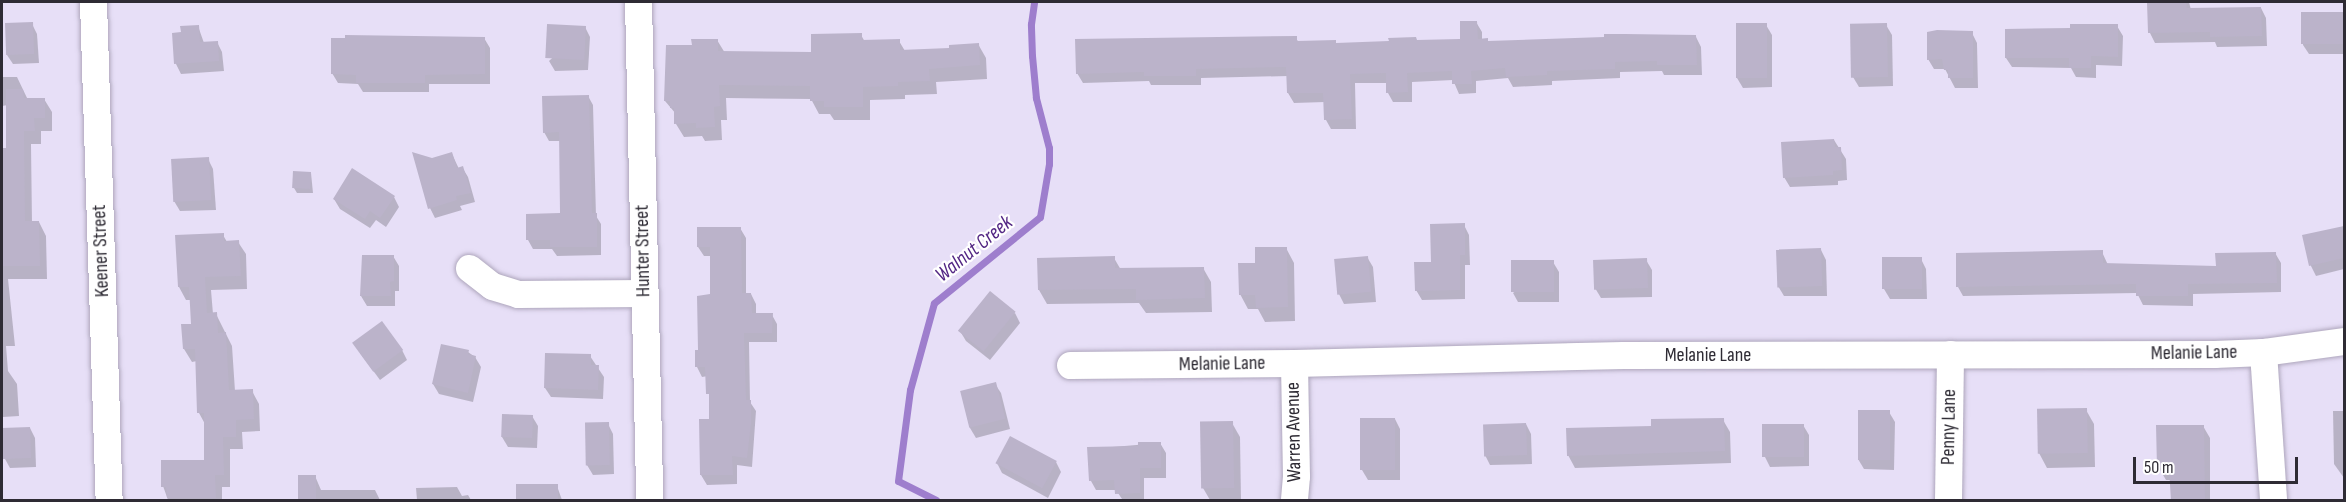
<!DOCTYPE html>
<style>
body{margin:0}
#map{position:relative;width:2346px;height:502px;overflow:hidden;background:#e7dff7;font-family:"Sofia Sans Condensed",sans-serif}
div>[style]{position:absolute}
.shadow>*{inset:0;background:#0003}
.stream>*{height:7px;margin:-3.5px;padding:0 3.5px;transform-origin:3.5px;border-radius:3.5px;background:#9e7ecd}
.building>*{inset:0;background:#bbb3ca;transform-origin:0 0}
.roads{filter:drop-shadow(0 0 2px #aea6bc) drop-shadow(0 0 2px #aea6bc)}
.minor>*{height:27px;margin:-13.5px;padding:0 13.5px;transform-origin:13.5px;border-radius:13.5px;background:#fff}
span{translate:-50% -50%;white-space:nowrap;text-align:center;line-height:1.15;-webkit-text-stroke:4.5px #fff;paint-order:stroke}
.street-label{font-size:20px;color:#2e2b34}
.water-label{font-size:21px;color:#532784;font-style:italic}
.frame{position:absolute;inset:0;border:3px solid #2e2b34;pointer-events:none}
.scale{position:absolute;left:2133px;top:457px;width:165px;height:27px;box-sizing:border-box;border:3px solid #2e2b34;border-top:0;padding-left:8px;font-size:18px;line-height:21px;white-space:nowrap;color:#2e2b34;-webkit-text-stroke:4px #fff;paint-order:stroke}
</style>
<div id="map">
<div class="shadow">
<div style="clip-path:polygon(2149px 2px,2189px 2px,2191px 10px,2261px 8px,2266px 18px,2267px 46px,2217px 47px,2215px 42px,2155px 43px,2150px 33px)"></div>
<div style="clip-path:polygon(2344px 14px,2344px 54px,2309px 54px,2303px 45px,2302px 15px)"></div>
<div style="clip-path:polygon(1476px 22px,1482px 32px,1482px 40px,1489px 43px,1696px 37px,1701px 47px,1702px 75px,1664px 75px,1662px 71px,1620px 72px,1620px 78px,1552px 81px,1552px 85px,1513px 87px,1508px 78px,1476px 81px,1476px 93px,1459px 94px,1453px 80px,1412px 82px,1412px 102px,1393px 102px,1388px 93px,1387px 83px,1355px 83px,1356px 129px,1331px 129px,1326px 120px,1325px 102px,1294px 103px,1288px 93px,1288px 76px,1201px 78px,1201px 85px,1151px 85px,1149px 81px,1083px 83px,1077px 73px,1296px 38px,1299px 43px,1335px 42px,1337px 44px,1462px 40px)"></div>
<div style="clip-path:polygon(32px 24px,37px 34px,39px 63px,13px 64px,7px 55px,6px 25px)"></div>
<div style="clip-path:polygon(1766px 25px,1772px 35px,1772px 87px,1743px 88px,1737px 78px)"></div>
<div style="clip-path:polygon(1886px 25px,1892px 35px,1893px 86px,1859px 87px,1853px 77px)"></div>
<div style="clip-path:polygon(198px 26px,204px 43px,217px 42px,222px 52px,224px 71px,181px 74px,176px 64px,182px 33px)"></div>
<div style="clip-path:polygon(2117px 26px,2123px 36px,2122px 66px,2096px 65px,2096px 78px,2076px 77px,2071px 68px,2012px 67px,2006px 58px,2071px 30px)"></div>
<div style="clip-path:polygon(585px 27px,590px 37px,588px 70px,555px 71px,549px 61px)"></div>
<div style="clip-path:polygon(1972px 33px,1977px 43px,1978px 88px,1955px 88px,1945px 69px,1934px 69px,1928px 59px)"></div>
<div style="clip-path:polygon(861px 35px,865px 42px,899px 41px,905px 51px,951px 50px,978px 44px,986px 58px,987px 79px,936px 82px,937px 94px,905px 95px,905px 99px,870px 100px,870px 120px,834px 120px,830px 114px,819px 114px,811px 99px,726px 98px,727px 120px,721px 120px,722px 140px,705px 141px,702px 136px,684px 137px,676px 124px,676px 114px,665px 101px,693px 46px,717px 40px,725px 53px,813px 53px)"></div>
<div style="clip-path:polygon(484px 38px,490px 48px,490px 84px,429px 84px,429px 92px,363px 92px,358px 84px,338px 83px,332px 73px)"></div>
<div style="clip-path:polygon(2px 77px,17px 77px,28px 100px,44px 99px,52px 112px,52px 131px,41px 131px,41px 144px,31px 144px,32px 223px,39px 222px,46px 236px,47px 279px,8px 279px,15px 346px,6px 346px,8px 371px,17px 384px,19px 416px,3px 417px,2px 149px,8px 149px,8px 105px,2px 106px)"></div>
<div style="clip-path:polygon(588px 96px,593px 105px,596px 216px,601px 224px,601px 255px,557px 256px,552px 249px,533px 249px,528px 240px,562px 215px,561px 141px,549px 141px,544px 132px)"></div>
<div style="clip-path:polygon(1834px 140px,1846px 159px,1847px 180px,1838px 181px,1838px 185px,1790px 187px,1784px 177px)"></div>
<div style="clip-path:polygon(452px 154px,459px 169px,462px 167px,468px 177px,475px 202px,460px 206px,462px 210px,435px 218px,430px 208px,432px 160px)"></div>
<div style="clip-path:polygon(208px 159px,213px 169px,216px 210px,180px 211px,174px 201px)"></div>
<div style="clip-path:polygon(311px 173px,313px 193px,297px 193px,294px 188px)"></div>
<div style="clip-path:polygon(394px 197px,399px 207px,386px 227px,376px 220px,370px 228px,340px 209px,334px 199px)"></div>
<div style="clip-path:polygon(1464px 225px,1469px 235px,1470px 265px,1465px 265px,1465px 299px,1422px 300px,1416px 290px,1433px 263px)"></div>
<div style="clip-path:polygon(2344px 227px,2344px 269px,2316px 276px,2311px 266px,2304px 237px)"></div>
<div style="clip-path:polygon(740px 228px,746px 238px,746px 294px,751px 294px,756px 304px,756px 314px,772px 315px,777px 324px,777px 342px,749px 342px,750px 402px,756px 411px,752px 467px,737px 465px,737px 484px,707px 485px,701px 475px,711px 420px,708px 376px,702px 377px,697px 367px,712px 295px,711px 256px,704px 256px,698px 247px)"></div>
<div style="clip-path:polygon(223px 235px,227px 242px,238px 242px,246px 254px,247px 289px,211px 290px,213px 314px,216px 314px,232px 346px,235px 391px,252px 391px,259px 404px,260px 431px,242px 432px,243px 449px,230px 449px,230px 487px,222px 487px,222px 500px,168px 500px,163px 486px,206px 461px,205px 424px,199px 413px,197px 361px,192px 362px,184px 349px,192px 325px,191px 300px,186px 300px,179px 287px)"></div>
<div style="clip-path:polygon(1286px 248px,1294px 263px,1295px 321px,1265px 322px,1258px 309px,1248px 309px,1240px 294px,1256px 264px)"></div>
<div style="clip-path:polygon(1821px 250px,1826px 260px,1827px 296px,1784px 296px,1778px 286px)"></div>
<div style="clip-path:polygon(2102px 252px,2108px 265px,2217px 268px,2275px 253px,2281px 263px,2281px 292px,2193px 294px,2193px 306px,2143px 305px,2137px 293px,1963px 296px,1958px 287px)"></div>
<div style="clip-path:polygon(393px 256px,399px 266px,399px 291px,395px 291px,395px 306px,367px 306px,361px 296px)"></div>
<div style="clip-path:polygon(1367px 257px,1373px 267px,1376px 302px,1344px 304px,1339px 294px)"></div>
<div style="clip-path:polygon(1114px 258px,1121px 270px,1203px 268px,1211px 282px,1212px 312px,1146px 313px,1139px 303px,1047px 304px,1039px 290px)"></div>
<div style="clip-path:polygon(1921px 259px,1926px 269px,1927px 299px,1890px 299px,1884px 289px)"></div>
<div style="clip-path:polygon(1646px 260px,1652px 270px,1652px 297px,1601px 298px,1595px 288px)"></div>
<div style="clip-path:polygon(1553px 262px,1559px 272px,1559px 302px,1518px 302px,1513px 293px)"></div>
<div style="clip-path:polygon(1015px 313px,1020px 323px,990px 360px,966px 341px,960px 331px)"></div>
<div style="clip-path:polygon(402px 350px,407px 360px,380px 380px,360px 353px)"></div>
<div style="clip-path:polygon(468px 352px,475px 357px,481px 367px,473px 402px,439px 394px,433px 384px)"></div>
<div style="clip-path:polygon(590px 356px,604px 377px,603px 399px,551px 397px,545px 388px)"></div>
<div style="clip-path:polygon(995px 384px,1001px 393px,1010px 429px,976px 438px,970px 428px,962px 392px)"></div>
<div style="clip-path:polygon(2086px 410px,2094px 424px,2095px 467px,2047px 468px,2039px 453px)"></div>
<div style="clip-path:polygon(2333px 411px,2344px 411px,2344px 478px,2334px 464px)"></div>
<div style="clip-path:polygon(1889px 412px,1895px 422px,1894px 470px,1864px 469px,1858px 459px)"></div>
<div style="clip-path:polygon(532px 416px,538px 426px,537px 448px,508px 447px,502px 437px)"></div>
<div style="clip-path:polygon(1395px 419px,1400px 429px,1400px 480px,1368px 480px,1362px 470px)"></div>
<div style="clip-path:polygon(1723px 420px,1730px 432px,1731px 463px,1575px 468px,1568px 455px,1653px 428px)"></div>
<div style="clip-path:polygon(1232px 423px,1240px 437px,1241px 500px,1210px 500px,1203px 488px)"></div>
<div style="clip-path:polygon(608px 424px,613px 434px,614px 474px,593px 475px,587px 465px)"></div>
<div style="clip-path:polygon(1526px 424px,1531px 434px,1532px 464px,1490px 465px,1485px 455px,1484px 425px)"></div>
<div style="clip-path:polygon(1803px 425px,1809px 435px,1809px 466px,1770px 467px,1765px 457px)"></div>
<div style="clip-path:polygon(2203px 426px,2210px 438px,2210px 500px,2173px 500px,2171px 480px,2166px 480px,2159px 468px,2158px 427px)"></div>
<div style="clip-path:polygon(30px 428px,35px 438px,36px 467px,10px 468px,5px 459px)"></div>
<div style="clip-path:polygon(1160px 443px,1166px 453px,1166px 478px,1144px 478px,1144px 499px,1122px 499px,1116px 490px,1096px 490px,1091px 481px,1089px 449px)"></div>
<div style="clip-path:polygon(1056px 462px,1061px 472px,1048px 498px,1002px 473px,997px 463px)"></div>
<div style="clip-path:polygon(315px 476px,321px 490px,375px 490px,380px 500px,300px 500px)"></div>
<div style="clip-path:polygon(557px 486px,562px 500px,517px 500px)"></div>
<div style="clip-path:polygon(457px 487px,462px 496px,468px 495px,471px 500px,417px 500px,416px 488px)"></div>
</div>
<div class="stream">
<div style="left:936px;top:500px;width:42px;rotate:-153.4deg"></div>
<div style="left:898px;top:481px;width:92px;rotate:-82.5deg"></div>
<div style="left:910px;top:390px;width:90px;rotate:-74.6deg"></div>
<div style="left:934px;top:303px;width:136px;rotate:-39.1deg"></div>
<div style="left:1040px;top:217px;width:54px;rotate:-80.4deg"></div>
<div style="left:1049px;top:164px;width:16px;rotate:-90deg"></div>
<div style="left:1049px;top:148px;width:52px;rotate:-104.6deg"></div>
<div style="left:1036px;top:98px;width:42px;rotate:-95.4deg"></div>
<div style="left:1032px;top:56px;width:32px;rotate:-92deg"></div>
<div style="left:1031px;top:24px;width:22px;rotate:-82deg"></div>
</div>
<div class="building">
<div style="clip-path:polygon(2147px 2px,2186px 2px,2187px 8px,2261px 7px,2262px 36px,2210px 37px,2210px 32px,2148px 33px)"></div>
<div style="left:2344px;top:12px;width:32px;height:43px;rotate:90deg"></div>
<div style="clip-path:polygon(1460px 21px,1477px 21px,1478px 39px,1488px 38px,1488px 41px,1604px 37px,1604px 34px,1625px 34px,1696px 35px,1697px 65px,1657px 65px,1657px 61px,1615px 62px,1615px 69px,1547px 71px,1547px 75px,1506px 77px,1505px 68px,1471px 71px,1472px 84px,1452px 84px,1452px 71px,1407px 73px,1408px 92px,1386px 93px,1386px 73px,1350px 74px,1352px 119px,1324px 120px,1323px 93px,1287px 93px,1286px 67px,1196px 69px,1196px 76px,1144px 76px,1144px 72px,1076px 74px,1075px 39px,1297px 36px,1297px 41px,1336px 40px,1336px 43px,1389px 41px,1388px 38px,1416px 37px,1417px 40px,1460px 39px)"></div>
<div style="left:33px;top:22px;width:32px;height:28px;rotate:88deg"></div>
<div style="left:1767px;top:23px;width:55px;height:31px;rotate:90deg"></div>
<div style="left:1887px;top:23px;width:54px;height:37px;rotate:89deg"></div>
<div style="clip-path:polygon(2070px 24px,2118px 24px,2118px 57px,2091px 56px,2091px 68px,2069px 68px,2069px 58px,2005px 58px,2005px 29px,2070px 28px)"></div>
<div style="clip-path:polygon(199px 25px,200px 42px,218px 41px,219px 61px,174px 64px,172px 33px,181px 32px,180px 26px)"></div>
<div style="left:586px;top:26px;width:34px;height:39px;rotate:93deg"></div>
<div style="clip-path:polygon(1937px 30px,1973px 31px,1973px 78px,1948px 78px,1948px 70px,1944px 70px,1942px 59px,1927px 60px,1927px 32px)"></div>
<div style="clip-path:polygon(862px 33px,862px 40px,900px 39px,900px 50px,949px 48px,949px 45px,979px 43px,980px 65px,929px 69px,930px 81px,898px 82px,898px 86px,863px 87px,863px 107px,824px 107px,824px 101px,810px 101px,810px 86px,719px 85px,720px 106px,714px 107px,715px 127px,696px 128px,696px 123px,674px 124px,674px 108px,670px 108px,670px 101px,664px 101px,666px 45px,692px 45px,691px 39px,718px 39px,718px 51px,811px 52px,811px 34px)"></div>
<div style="clip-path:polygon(345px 35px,485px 37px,485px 74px,425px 75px,425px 83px,356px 83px,356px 75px,331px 74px,331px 38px,345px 38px)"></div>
<div style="clip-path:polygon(6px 89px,23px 89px,24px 98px,45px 98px,45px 118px,34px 118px,35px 131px,24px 131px,25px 221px,39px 221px,40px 266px,2px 266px,2px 148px,6px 148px)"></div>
<div style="clip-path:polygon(589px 95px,592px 213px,597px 213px,597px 247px,550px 247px,550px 240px,526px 240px,526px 214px,560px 213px,559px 132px,543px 133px,542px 96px)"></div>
<div style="clip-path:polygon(1834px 139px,1835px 147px,1841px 147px,1842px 170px,1833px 171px,1833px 175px,1783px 178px,1781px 142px)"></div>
<div style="clip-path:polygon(412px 152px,432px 158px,452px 152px,457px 168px,463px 166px,471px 193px,456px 196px,457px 200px,428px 209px)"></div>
<div style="left:209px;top:157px;width:43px;height:38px;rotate:87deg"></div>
<div style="clip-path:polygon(352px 168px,395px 196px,380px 218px,370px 211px,365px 219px,333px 199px)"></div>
<div style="left:293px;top:171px;width:18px;height:17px;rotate:3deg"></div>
<div style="clip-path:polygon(1465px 223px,1465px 255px,1460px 255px,1460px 290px,1415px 291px,1414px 262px,1431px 262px,1430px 224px)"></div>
<div style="clip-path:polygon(2344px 226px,2344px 258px,2309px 266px,2302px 235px)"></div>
<div style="clip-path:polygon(697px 227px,741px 227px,742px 293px,751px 293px,752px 313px,773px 313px,772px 333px,744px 333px,746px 400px,751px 400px,751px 423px,747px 458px,732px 456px,733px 475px,700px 475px,699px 419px,709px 419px,709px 394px,706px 394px,705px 367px,695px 367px,695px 350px,698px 350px,697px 296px,710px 294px,710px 247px,697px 247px)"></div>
<div style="clip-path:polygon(224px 233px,224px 241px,239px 240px,241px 276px,205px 277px,207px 313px,217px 312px,218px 333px,226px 332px,229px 390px,253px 389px,254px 419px,236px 420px,236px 437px,223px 437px,224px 475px,215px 475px,216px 498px,167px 498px,166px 487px,161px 487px,161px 460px,204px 460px,204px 413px,197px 413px,195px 349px,183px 349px,181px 324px,191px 324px,189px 287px,178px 287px,175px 235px)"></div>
<div style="clip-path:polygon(1255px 247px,1287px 247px,1288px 307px,1256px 308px,1255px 295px,1239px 295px,1238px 263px,1255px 263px)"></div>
<div style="left:1821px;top:248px;width:38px;height:45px;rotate:88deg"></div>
<div style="clip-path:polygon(2103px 250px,2103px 263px,2216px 266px,2215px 253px,2276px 252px,2277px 283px,2188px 284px,2188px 296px,2136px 296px,2136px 284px,1956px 287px,1956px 253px)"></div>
<div style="clip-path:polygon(362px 255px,394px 255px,394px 281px,390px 282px,391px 296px,360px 296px)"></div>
<div style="clip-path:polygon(1115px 256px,1115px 268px,1204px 267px,1205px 298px,1136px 300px,1136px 289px,1038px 290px,1037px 258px)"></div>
<div style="left:1368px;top:256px;width:36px;height:34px;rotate:85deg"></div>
<div style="left:1922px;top:257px;width:32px;height:40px;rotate:90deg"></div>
<div style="left:1647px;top:258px;width:30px;height:54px;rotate:88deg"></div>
<div style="left:1554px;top:260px;width:32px;height:43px;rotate:90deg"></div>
<div style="left:990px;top:291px;width:33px;height:51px;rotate:39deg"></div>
<div style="left:382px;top:321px;width:36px;height:37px;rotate:54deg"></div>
<div style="clip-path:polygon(441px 344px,469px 350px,468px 354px,476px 356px,468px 393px,432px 384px)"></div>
<div style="clip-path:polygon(545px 353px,591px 354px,591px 365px,599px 365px,598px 390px,544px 388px)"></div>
<div style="left:996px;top:382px;width:38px;height:37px;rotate:76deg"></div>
<div style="left:2087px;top:408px;width:45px;height:50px;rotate:89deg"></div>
<div style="left:1858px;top:410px;width:32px;height:50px"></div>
<div style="left:502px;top:414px;width:31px;height:23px;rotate:2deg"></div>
<div style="left:1360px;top:418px;width:35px;height:52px"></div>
<div style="clip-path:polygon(1724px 418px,1725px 451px,1567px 456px,1566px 428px,1651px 426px,1651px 419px)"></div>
<div style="left:1233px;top:421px;width:67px;height:33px;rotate:89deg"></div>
<div style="left:609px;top:422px;width:43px;height:24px;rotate:89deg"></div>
<div style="left:1526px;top:423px;width:32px;height:43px;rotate:88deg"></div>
<div style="left:1762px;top:424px;width:42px;height:33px"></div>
<div style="clip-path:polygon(2156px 425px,2204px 425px,2205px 501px,2171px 501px,2169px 468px,2157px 468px)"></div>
<div style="left:30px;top:427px;width:31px;height:28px;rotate:88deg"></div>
<div style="left:1010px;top:436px;width:53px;height:31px;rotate:28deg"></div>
<div style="clip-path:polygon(1138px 442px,1161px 442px,1161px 468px,1140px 468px,1140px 493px,1115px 494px,1114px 480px,1089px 481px,1087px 447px,1138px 446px)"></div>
<div style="left:298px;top:475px;width:18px;height:26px"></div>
<div style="left:516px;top:484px;width:42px;height:17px"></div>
</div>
<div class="roads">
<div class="minor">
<div style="left:93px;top:2px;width:498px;rotate:88.2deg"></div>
<div style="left:638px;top:2px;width:498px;rotate:88.7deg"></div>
<div style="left:469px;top:268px;width:29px;rotate:38deg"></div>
<div style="left:492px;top:286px;width:27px;rotate:17deg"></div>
<div style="left:518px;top:294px;width:126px;rotate:-0.5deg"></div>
<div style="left:2263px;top:352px;width:148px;rotate:86.1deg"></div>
<div style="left:1294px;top:363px;width:113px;rotate:89deg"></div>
<div style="left:1296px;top:476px;width:24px;rotate:95deg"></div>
<div style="left:1070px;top:365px;width:224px;rotate:-0.5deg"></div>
<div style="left:1294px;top:363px;width:329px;rotate:-1.4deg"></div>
<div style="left:1623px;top:355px;width:591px;rotate:-0.1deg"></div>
<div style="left:2214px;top:354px;width:49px;rotate:-2.3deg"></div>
<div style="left:2263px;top:352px;width:82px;rotate:-7.7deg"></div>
<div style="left:1948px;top:500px;width:146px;rotate:-89.2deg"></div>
</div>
</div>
<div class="street-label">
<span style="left:101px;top:251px;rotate:-92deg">Keener Street</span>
<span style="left:643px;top:251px;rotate:-91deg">Hunter Street</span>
<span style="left:2194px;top:353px;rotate:-1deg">Melanie Lane</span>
<span style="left:1708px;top:355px">Melanie Lane</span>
<span style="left:1222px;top:364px;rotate:-1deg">Melanie Lane</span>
<span style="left:1949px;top:427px;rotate:-89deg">Penny Lane</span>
<span style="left:1294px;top:432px;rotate:-91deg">Warren Avenue</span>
</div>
<div class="water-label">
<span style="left:974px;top:249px;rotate:-39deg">Walnut Creek</span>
</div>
<div class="frame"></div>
<div class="scale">50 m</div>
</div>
